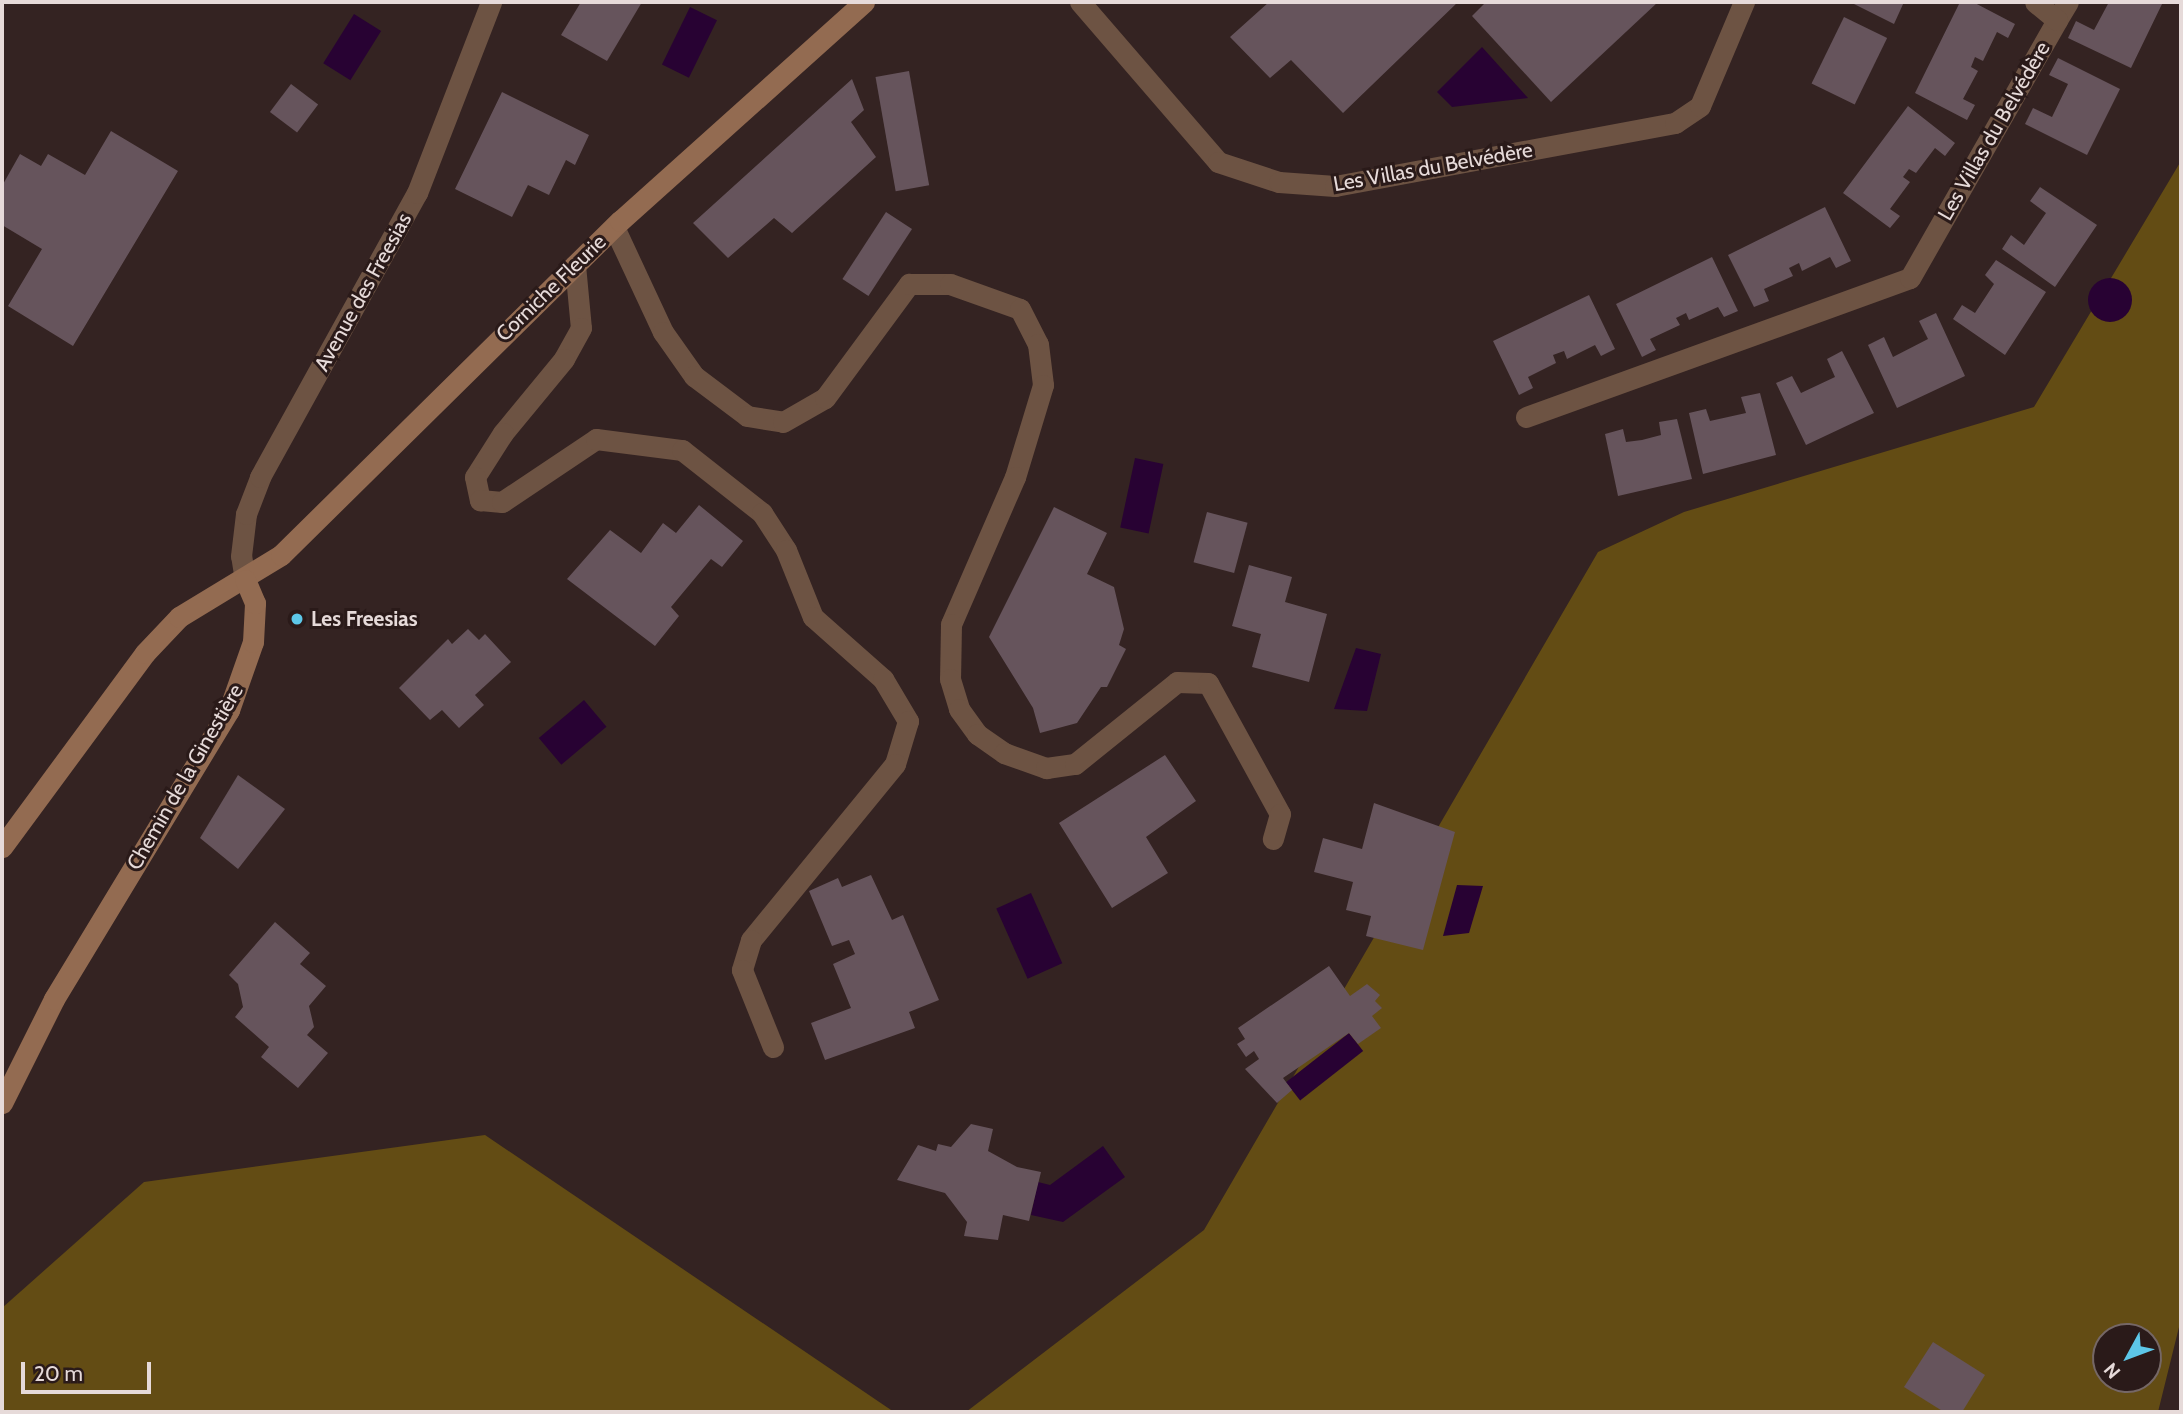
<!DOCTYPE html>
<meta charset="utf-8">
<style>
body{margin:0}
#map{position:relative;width:2183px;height:1414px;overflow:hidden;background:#342322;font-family:Cabin,sans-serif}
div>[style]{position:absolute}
.green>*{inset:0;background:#634c14}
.water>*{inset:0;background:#280233;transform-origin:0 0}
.round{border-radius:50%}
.building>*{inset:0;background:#66545c;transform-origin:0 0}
.street>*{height:21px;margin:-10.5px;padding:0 10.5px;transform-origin:10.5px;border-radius:10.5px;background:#6d5343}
.secondary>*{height:21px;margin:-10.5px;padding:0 10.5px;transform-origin:10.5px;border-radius:10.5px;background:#936b51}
.dots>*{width:19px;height:19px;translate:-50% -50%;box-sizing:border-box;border:4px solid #2a1a19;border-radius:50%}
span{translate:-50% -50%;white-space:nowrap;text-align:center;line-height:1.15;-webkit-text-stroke:6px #2a1a19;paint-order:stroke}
.street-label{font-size:21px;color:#e6dad9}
.poi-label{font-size:21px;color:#e6dad9;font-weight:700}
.left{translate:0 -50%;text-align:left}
.frame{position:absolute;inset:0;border:4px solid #e6dad9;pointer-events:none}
.north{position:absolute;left:2092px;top:1323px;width:70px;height:70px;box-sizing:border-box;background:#2a1a19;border:2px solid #756766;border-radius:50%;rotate:229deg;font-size:19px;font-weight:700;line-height:28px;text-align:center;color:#e6dad9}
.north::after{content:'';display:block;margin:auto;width:24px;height:32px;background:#5dc7e8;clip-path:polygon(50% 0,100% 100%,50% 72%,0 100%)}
.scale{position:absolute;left:21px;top:1362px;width:130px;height:32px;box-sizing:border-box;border:4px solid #e6dad9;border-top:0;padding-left:9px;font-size:21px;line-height:24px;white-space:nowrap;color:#e6dad9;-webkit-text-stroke:5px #2a1a19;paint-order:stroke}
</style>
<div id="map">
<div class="green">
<div style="clip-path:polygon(evenodd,2181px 161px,2181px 1319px,2158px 1412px,966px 1412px,1204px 1230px,1598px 552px,1684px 512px,2034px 407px,2181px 161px,2106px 1337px,2148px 1337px,2148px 1379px,2106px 1379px,2106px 1337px)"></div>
<div style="clip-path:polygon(485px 1135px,894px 1412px,2px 1412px,2px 1308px,144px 1182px)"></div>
</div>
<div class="water">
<div style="left:690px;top:7px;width:30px;height:64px;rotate:26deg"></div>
<div style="left:354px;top:14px;width:32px;height:58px;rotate:32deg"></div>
<div style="clip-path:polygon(1482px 47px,1528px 98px,1452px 107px,1437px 92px)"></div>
<div class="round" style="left:2088px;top:278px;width:44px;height:44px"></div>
<div style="left:1135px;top:458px;width:29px;height:71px;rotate:12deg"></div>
<div style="clip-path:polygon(1356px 648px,1381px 654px,1367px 711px,1334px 709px)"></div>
<div style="left:584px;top:700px;width:35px;height:59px;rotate:50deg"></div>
<div style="clip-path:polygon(1457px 885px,1483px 886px,1469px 933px,1443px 936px)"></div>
<div style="left:1031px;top:893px;width:77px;height:38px;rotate:66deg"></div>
<div style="left:1349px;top:1033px;width:23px;height:80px;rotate:52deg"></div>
<div style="clip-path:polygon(1103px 1146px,1125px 1177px,1063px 1222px,1031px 1215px,1038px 1182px,1050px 1185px)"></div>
</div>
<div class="building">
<div style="clip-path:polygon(581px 2px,642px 2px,607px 61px,561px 35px)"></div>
<div style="clip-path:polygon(1269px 2px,1458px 2px,1343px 113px,1291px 60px,1270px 78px,1230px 37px)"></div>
<div style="clip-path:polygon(1486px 2px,1658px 2px,1551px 102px,1472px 16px)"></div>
<div style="clip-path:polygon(1850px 2px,1904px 2px,1894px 24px)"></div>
<div style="clip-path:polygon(1960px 2px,1973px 2px,2015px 24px,2008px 38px,1997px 32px,1983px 61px,1975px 57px,1971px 67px,1978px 71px,1963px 99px,1975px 105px,1967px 120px,1915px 93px)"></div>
<div style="clip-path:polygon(2109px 2px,2163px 2px,2131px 68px,2068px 38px,2076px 21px,2094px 30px)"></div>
<div style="left:1844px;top:17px;width:48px;height:74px;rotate:26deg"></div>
<div style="clip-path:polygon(2058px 58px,2120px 89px,2087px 155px,2025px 124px,2033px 108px,2052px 117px,2068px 84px,2049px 75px)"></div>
<div style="left:909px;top:71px;width:116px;height:34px;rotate:80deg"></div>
<div style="clip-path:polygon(852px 79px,864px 110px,851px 122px,876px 157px,792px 233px,774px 218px,728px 258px,693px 223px)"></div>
<div style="left:291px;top:84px;width:34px;height:35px;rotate:37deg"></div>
<div style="clip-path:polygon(502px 92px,589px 135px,575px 165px,566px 160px,549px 195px,528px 185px,512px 217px,455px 189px)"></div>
<div style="clip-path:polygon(1908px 106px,1955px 143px,1945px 156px,1935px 148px,1916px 173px,1909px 169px,1903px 177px,1910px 182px,1890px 209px,1900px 216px,1890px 228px,1843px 193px)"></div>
<div style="clip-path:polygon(111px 131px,178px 171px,73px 346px,8px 306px,42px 249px,2px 225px,2px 186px,20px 154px,41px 166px,48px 154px,85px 175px)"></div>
<div style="clip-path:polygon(2040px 187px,2097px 225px,2055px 287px,2002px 249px,2011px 235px,2024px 245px,2046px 213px,2030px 201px)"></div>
<div style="clip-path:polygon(1825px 207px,1851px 261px,1836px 268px,1830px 257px,1802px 271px,1799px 263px,1789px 268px,1793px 276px,1764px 289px,1769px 301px,1754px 307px,1728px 255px)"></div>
<div style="left:886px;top:212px;width:31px;height:80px;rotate:33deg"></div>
<div style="clip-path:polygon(1712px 257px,1738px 311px,1724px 317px,1718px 307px,1689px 320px,1686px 313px,1676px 318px,1680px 325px,1650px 339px,1656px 350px,1642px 357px,1616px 304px)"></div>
<div style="clip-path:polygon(1996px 260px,2046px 292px,2005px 355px,1953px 319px,1962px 305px,1975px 313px,1994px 284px,1985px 275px)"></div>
<div style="clip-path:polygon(1589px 295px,1615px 349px,1601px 356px,1595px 345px,1567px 359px,1564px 351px,1553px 355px,1556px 363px,1528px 377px,1533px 388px,1519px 395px,1493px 341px)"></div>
<div style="clip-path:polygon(1936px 313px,1965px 376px,1897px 408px,1868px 345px,1884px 337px,1893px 357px,1928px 339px,1919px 321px)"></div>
<div style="clip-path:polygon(1842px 351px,1874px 413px,1806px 445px,1776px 383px,1792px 376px,1801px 393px,1835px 377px,1827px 359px)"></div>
<div style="clip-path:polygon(1760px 393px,1776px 455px,1703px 474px,1689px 413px,1706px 409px,1710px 421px,1746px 413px,1741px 397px)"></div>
<div style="clip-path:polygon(1677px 419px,1692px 479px,1618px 496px,1605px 434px,1623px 429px,1626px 442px,1642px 440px,1661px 435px,1659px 422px)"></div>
<div style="clip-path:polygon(699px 505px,743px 541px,722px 567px,711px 559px,671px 607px,679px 616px,655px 646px,567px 579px,610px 530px,641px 553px,663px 523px,676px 533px)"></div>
<div style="clip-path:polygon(1054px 507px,1107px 533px,1087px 574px,1114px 587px,1124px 629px,1119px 645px,1126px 649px,1107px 687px,1101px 687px,1077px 723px,1040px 733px,1033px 708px,989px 637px)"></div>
<div style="left:1207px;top:512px;width:42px;height:52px;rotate:15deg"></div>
<div style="clip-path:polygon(1249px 565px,1292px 577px,1285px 602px,1327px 614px,1309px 682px,1252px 667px,1261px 634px,1232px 626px)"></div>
<div style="clip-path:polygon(468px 629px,479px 640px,485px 634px,511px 662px,475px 695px,484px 705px,459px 728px,442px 710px,430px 720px,399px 688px,448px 639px,452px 644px)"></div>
<div style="clip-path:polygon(1165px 755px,1196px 801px,1146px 837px,1168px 873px,1112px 908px,1059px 823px)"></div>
<div style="clip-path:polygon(238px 775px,285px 809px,238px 869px,200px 838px)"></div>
<div style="clip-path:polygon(1374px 803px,1455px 832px,1423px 950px,1366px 936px,1371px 916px,1346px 910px,1353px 882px,1314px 872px,1323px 838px,1362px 849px)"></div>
<div style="clip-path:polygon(871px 875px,892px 920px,903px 915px,939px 1000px,909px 1012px,915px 1028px,825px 1060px,811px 1023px,851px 1008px,833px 964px,855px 954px,849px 940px,832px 946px,809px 891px,838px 878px,842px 887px)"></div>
<div style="clip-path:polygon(275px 922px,310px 953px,300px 964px,326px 986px,309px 1006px,314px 1027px,307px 1035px,328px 1053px,298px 1088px,261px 1057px,269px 1047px,235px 1017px,243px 1007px,238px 984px,229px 975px)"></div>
<div style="clip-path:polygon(1329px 966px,1350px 996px,1367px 984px,1380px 995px,1375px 1001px,1382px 1008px,1372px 1016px,1381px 1028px,1358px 1044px,1349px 1033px,1283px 1078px,1292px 1090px,1277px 1103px,1245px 1069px,1259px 1059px,1254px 1051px,1246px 1057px,1237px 1044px,1245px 1039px,1238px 1028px)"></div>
<div style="clip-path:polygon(971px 1124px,993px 1129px,988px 1151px,1017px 1167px,1041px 1172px,1029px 1221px,1003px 1215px,998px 1240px,964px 1236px,967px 1222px,945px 1193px,897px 1180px,918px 1145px,936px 1151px,938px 1144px,951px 1147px)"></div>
<div style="clip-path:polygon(1933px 1342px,1985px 1375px,1962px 1412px,1944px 1412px,1904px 1387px)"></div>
</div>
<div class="street">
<div style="left:1080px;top:2px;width:211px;rotate:49.2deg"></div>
<div style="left:1218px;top:162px;width:64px;rotate:18.2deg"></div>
<div style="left:1279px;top:182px;width:56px;rotate:4.1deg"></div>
<div style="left:1335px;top:186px;width:346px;rotate:-10.5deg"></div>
<div style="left:1675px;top:123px;width:30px;rotate:-34deg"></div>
<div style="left:1700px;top:106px;width:113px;rotate:-67.1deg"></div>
<div style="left:2057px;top:20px;width:21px;rotate:-59deg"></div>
<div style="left:614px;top:227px;width:116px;rotate:65deg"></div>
<div style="left:663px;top:332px;width:54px;rotate:54.8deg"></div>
<div style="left:694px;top:376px;width:66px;rotate:37deg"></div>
<div style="left:747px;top:416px;width:36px;rotate:9deg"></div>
<div style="left:783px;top:422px;width:48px;rotate:-29.7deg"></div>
<div style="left:825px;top:398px;width:142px;rotate:-53.6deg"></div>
<div style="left:909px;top:284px;width:41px"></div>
<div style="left:950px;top:284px;width:74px;rotate:19.7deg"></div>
<div style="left:1020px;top:309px;width:39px;rotate:63deg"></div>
<div style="left:1038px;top:344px;width:41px;rotate:83deg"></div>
<div style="left:1043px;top:385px;width:96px;rotate:106.9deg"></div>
<div style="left:1015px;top:477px;width:160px;rotate:113.5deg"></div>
<div style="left:951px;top:624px;width:55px;rotate:91deg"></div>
<div style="left:950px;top:679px;width:31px;rotate:73deg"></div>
<div style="left:959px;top:709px;width:31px;rotate:54deg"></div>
<div style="left:977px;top:734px;width:33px;rotate:35deg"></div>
<div style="left:1004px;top:753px;width:45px;rotate:19.7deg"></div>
<div style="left:1046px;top:768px;width:29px;rotate:-8deg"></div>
<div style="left:1075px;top:764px;width:131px;rotate:-38.8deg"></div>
<div style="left:1177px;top:682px;width:31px;rotate:2deg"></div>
<div style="left:1208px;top:683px;width:149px;rotate:61.2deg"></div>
<div style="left:1280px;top:814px;width:26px;rotate:106deg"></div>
<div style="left:575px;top:265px;width:63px;rotate:84.6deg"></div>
<div style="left:581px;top:328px;width:35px;rotate:119deg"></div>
<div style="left:564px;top:359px;width:96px;rotate:129.5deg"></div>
<div style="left:503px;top:433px;width:52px;rotate:122.5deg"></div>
<div style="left:475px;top:477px;width:24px;rotate:78deg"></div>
<div style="left:480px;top:500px;width:22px;rotate:5deg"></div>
<div style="left:502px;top:502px;width:113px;rotate:-33.8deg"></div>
<div style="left:596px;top:439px;width:87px;rotate:7.3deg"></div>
<div style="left:682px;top:450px;width:102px;rotate:38.2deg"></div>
<div style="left:762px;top:513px;width:44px;rotate:57deg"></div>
<div style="left:786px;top:550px;width:72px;rotate:68.1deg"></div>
<div style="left:813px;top:617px;width:94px;rotate:41.5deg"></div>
<div style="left:883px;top:679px;width:49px;rotate:59.2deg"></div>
<div style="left:908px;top:721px;width:45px;rotate:106.8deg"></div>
<div style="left:895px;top:764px;width:227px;rotate:129.3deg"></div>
<div style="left:751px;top:940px;width:31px;rotate:107deg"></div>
<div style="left:742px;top:970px;width:83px;rotate:68.1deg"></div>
<div style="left:1526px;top:417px;width:408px;rotate:-19.9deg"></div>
<div style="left:1910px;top:278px;width:297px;rotate:-60.3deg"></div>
<div style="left:2057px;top:20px;width:28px;rotate:-141deg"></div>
<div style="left:245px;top:580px;width:24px;rotate:-99deg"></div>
<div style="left:241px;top:556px;width:42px;rotate:-83.2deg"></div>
<div style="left:246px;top:514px;width:40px;rotate:-69deg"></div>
<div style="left:260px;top:477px;width:325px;rotate:-61.1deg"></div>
<div style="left:417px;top:193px;width:205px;rotate:-68.8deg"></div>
</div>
<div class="secondary">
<div style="left:2px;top:847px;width:241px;rotate:-53.6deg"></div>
<div style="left:145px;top:653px;width:50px;rotate:-46.6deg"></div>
<div style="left:179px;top:617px;width:119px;rotate:-31.3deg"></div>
<div style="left:281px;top:555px;width:476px;rotate:-44.6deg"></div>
<div style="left:620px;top:221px;width:328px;rotate:-41.9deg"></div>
<div style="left:2px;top:1103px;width:116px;rotate:-63.4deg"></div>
<div style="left:54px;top:999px;width:338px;rotate:-58.8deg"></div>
<div style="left:229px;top:710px;width:72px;rotate:-70.6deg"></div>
<div style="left:253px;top:642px;width:39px;rotate:-87deg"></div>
<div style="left:255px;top:603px;width:25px;rotate:-113deg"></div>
</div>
<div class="dots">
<div style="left:297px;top:619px;background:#5dc7e8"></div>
</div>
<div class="street-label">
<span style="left:1994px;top:131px;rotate:-60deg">Les Villas du Belvédère</span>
<span style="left:1433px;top:167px;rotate:-10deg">Les Villas du Belvédère</span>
<span style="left:551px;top:288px;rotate:-44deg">Corniche Fleurie</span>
<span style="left:363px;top:292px;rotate:-61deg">Avenue des Freesias</span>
<span style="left:185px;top:777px;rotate:-60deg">Chemin de la Ginestière</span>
</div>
<div class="poi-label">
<span class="left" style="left:311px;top:619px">Les Freesias</span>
</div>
<div class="frame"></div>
<div class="north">N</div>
<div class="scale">20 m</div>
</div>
